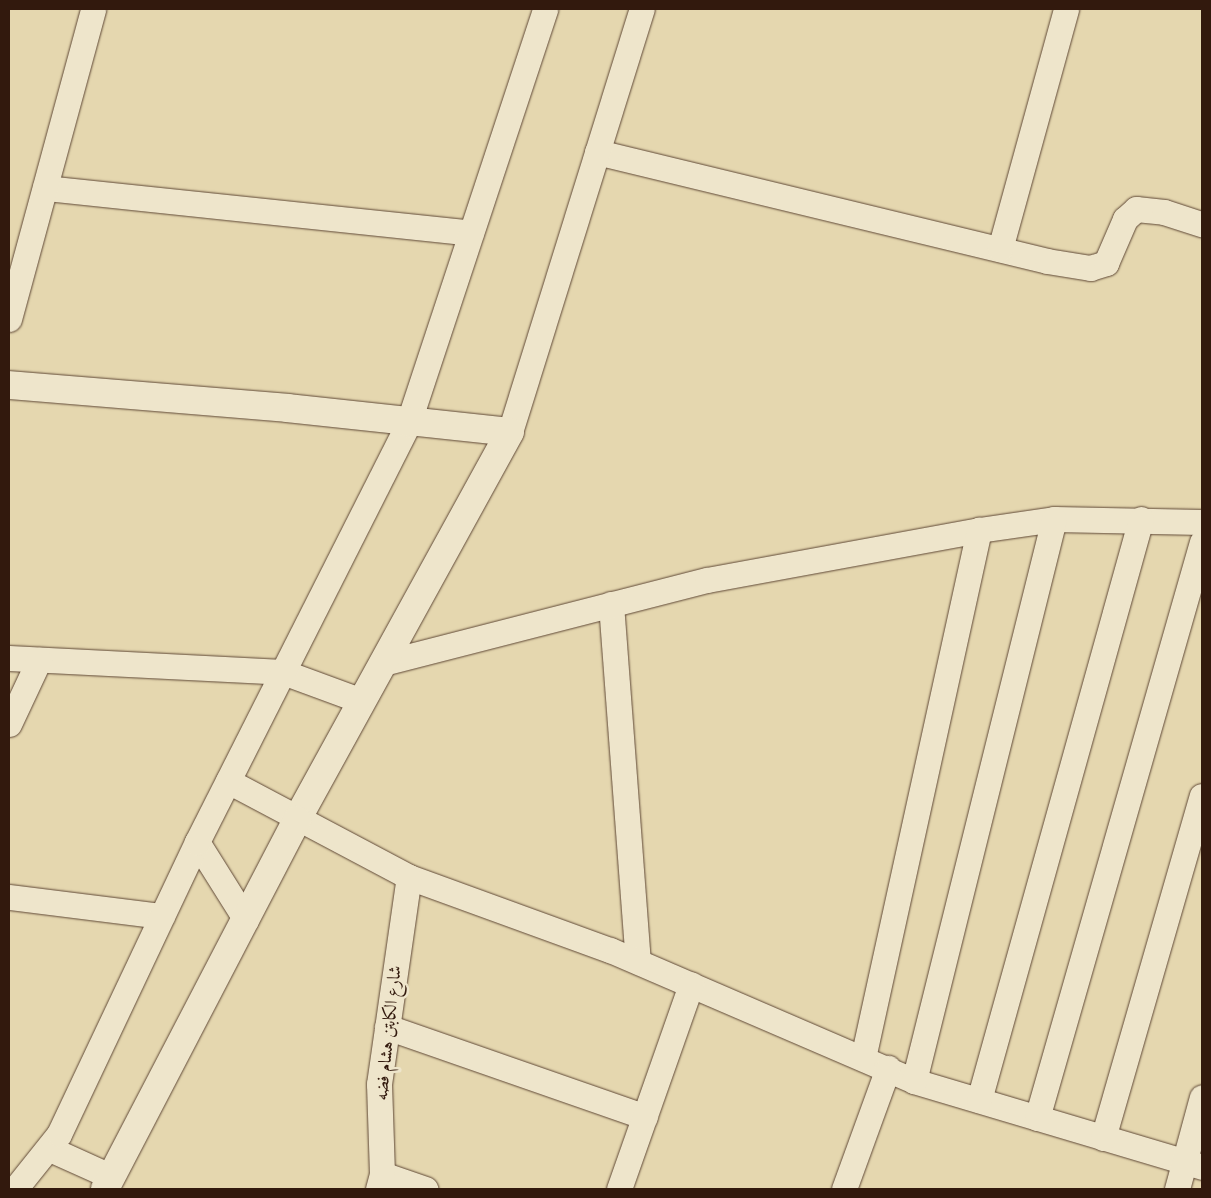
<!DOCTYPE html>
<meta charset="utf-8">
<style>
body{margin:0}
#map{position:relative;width:1211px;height:1198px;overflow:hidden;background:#e5d7af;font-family:"IM FELL DW Pica",Amiri,serif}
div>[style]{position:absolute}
.roads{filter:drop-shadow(0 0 1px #5f4836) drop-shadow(0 0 1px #5f4836)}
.minor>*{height:25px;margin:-12.5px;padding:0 12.5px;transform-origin:12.5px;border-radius:12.5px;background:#eee5cb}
.tertiary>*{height:28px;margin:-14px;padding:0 14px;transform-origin:14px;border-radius:14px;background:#eee5cb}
span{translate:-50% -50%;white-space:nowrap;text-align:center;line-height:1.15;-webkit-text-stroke:5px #eee5cb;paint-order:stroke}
.street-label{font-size:18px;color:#32190d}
.frame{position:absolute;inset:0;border:10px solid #32190d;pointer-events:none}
</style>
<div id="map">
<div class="roads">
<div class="minor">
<div style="left:597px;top:152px;width:463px;rotate:13.6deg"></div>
<div style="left:1047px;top:261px;width:44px;rotate:9.2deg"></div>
<div style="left:1090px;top:268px;width:17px;rotate:-17deg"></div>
<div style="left:1106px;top:263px;width:48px;rotate:-66.6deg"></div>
<div style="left:1125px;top:219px;width:15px;rotate:-42deg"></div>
<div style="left:1136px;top:209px;width:28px;rotate:6deg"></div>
<div style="left:1164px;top:212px;width:40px;rotate:18deg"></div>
<div style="left:45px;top:188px;width:428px;rotate:6deg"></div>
<div style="left:1000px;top:249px;width:249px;rotate:-74.6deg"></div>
<div style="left:9px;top:319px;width:321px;rotate:-74.8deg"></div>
<div style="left:510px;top:432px;width:443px;rotate:-72.7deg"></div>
<div style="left:611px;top:604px;width:358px;rotate:85.7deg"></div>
<div style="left:9px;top:658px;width:274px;rotate:2.9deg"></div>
<div style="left:283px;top:672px;width:84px;rotate:20.2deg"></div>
<div style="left:383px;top:663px;width:334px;rotate:-14.4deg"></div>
<div style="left:707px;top:580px;width:277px;rotate:-10.4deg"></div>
<div style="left:979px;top:530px;width:76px;rotate:-8.3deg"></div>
<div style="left:1054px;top:519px;width:148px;rotate:1.2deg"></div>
<div style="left:9px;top:724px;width:71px;rotate:-64.9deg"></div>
<div style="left:228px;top:781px;width:205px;rotate:27.9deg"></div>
<div style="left:409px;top:877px;width:214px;rotate:20deg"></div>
<div style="left:610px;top:950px;width:331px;rotate:23.3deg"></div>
<div style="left:914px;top:1081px;width:301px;rotate:16.6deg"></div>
<div style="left:197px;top:842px;width:92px;rotate:57.9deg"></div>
<div style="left:9px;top:897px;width:154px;rotate:7.1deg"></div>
<div style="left:387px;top:1027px;width:273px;rotate:19.2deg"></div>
<div style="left:863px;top:1058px;width:541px;rotate:-77.61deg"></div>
<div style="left:914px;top:1081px;width:579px;rotate:-76.01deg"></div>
<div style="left:979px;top:1100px;width:603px;rotate:-74.42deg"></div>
<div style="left:1037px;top:1118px;width:599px;rotate:-74.02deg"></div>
<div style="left:1103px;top:1138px;width:356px;rotate:-73.9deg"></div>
<div style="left:50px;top:1149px;width:66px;rotate:24.2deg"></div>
<div style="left:382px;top:1174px;width:46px;rotate:19.2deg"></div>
<div style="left:15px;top:1189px;width:70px;rotate:-51.3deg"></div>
<div style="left:59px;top:1134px;width:323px;rotate:-64.7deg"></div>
<div style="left:197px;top:842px;width:468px;rotate:-63.2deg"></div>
<div style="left:408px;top:424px;width:437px;rotate:-71.7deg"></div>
<div style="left:378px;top:1189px;width:16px;rotate:-75deg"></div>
<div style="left:382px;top:1174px;width:90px;rotate:-91.9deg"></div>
<div style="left:379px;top:1084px;width:209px;rotate:-81.8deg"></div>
<div style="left:619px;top:1189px;width:217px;rotate:-70.6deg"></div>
<div style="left:844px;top:1189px;width:129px;rotate:-70deg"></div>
<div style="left:1177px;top:1189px;width:95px;rotate:-74.8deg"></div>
</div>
<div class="tertiary">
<div style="left:9px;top:385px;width:279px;rotate:4.7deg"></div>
<div style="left:287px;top:408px;width:224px;rotate:6.1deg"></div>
<div style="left:510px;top:432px;width:443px;rotate:118.8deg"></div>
<div style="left:297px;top:820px;width:416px;rotate:117.5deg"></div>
</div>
</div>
<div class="street-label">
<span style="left:389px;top:1033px;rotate:-84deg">شارع الكابتن هشام فضه</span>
</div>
<div class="frame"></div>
</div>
